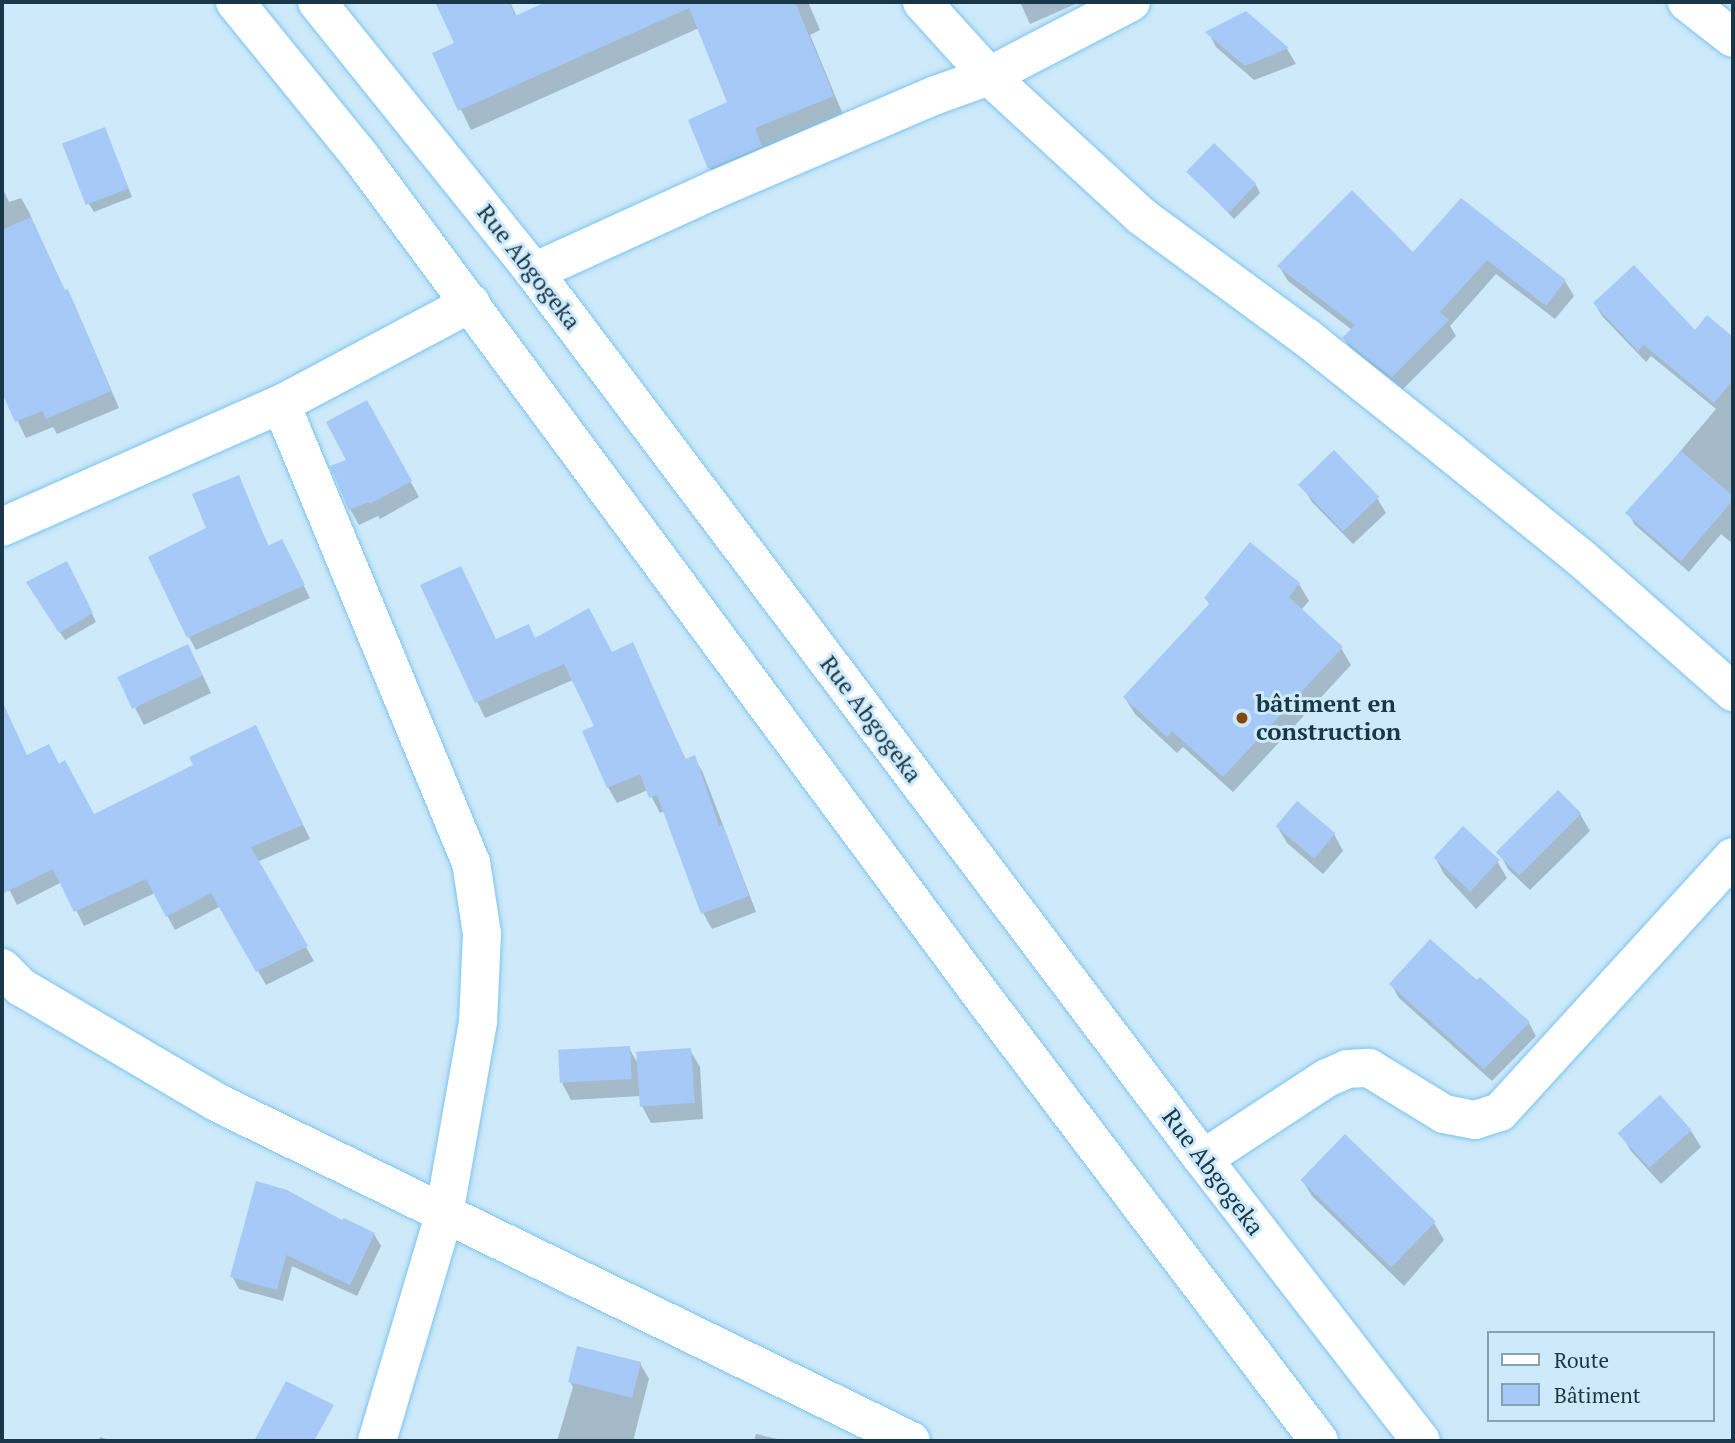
<!DOCTYPE html>
<meta charset="utf-8">
<style>
body{margin:0}
#map{position:relative;width:1735px;height:1443px;overflow:hidden;background:#cde9fa;font-family:"PT Serif",serif}
div>[style]{position:absolute}
.shadow>*{inset:0;background:#0003}
.building>*{inset:0;background:#a7c9f8;transform-origin:0 0}
.roads{filter:drop-shadow(0 0 2px #7cc4ef) drop-shadow(0 0 2px #7cc4ef)}
.minor>*{height:38px;margin:-19px;padding:0 19px;transform-origin:19px;border-radius:19px;background:#fff}
.major>*{height:38px;margin:-19px;padding:0 19px;transform-origin:19px;border-radius:19px;background:#fff}
.dots>*{width:19px;height:19px;translate:-50% -50%;box-sizing:border-box;border:4px solid #cde9fa;border-radius:50%}
span{translate:-50% -50%;white-space:nowrap;text-align:center;line-height:1.15;-webkit-text-stroke:6px #cde9fa;paint-order:stroke}
.street-label{font-size:24px;color:#193748}
.poi-label{font-size:24px;color:#193748;font-weight:700}
.left{translate:0 -50%;text-align:left}
.frame{position:absolute;inset:0;border:4px solid #193748;pointer-events:none}
.legend{position:absolute;left:1487px;top:1331px;width:228px;height:91px;box-sizing:border-box;background:#cde9fa;border:2px solid #85a2b3;margin:0;padding:9px 12px;list-style:none;font-size:21px;color:#193748}
.legend li{display:flex;align-items:center;gap:14px;height:35px}
.legend b{width:35px;border:2px solid #85a2b3}
</style>
<div id="map">
<div class="shadow">
<div style="clip-path:polygon(436px 2px,510px 2px,517px 17px,552px 2px,808px 2px,820px 30px,810px 35px,844px 117px,722px 188px,710px 168px,729px 102px,699px 28px,471px 130px,434px 54px,456px 44px)"></div>
<div style="clip-path:polygon(1020px 2px,1080px 2px,1030px 24px)"></div>
<div style="clip-path:polygon(1246px 13px,1287px 49px,1296px 64px,1254px 80px,1216px 47px,1208px 32px)"></div>
<div style="clip-path:polygon(108px 137px,132px 197px,94px 212px,89px 204px)"></div>
<div style="clip-path:polygon(1191px 174px,1256px 185px,1260px 193px,1234px 219px)"></div>
<div style="clip-path:polygon(2px 187px,9px 202px,21px 198px,29px 212px,67px 299px,70px 297px,76px 308px,119px 408px,57px 434px,53px 427px,26px 438px,2px 389px,2px 320px,17px 312px,2px 279px)"></div>
<div style="clip-path:polygon(1461px 200px,1565px 281px,1574px 296px,1555px 319px,1496px 274px,1450px 326px,1456px 336px,1401px 391px,1353px 353px,1344px 338px,1352px 330px,1288px 281px,1279px 266px,1414px 254px)"></div>
<div style="clip-path:polygon(1595px 304px,1695px 332px,1707px 317px,1733px 339px,1733px 544px,1721px 534px,1689px 572px,1635px 525px,1628px 513px,1716px 409px,1651px 356px,1646px 362px,1602px 316px)"></div>
<div style="clip-path:polygon(367px 402px,419px 497px,380px 519px,378px 516px,359px 525px,350px 509px,348px 461px)"></div>
<div style="clip-path:polygon(238px 477px,269px 547px,288px 554px,310px 598px,196px 650px,189px 637px,208px 529px)"></div>
<div style="clip-path:polygon(1303px 487px,1377px 498px,1386px 513px,1353px 544px,1312px 502px)"></div>
<div style="clip-path:polygon(460px 568px,496px 641px,536px 640px,612px 654px,632px 644px,686px 760px,694px 757px,703px 773px,756px 912px,712px 929px,703px 913px,665px 811px,660px 813px,648px 790px,617px 803px,608px 787px,584px 732px,596px 727px,573px 680px,485px 718px,422px 586px)"></div>
<div style="clip-path:polygon(71px 571px,96px 622px,65px 640px,33px 590px)"></div>
<div style="clip-path:polygon(1299px 584px,1309px 601px,1301px 610px,1341px 648px,1351px 665px,1233px 792px,1183px 747px,1177px 753px,1135px 714px,1125px 698px,1210px 606px,1206px 598px)"></div>
<div style="clip-path:polygon(197px 663px,211px 693px,144px 725px,135px 708px)"></div>
<div style="clip-path:polygon(2px 702px,27px 757px,59px 766px,94px 816px,263px 741px,310px 839px,257px 862px,314px 961px,266px 985px,221px 906px,175px 930px,155px 893px,84px 926px,62px 882px,17px 905px,2px 875px)"></div>
<div style="clip-path:polygon(1580px 814px,1590px 831px,1530px 890px,1508px 869px,1499px 852px)"></div>
<div style="clip-path:polygon(1277px 826px,1334px 834px,1343px 851px,1323px 874px,1287px 843px)"></div>
<div style="clip-path:polygon(1435px 857px,1497px 861px,1507px 878px,1476px 909px,1444px 874px)"></div>
<div style="clip-path:polygon(1391px 984px,1529px 1023px,1536px 1036px,1492px 1081px,1399px 998px)"></div>
<div style="clip-path:polygon(629px 1048px,638px 1064px,690px 1050px,700px 1067px,703px 1119px,651px 1123px,642px 1106px,641px 1096px,571px 1100px,562px 1083px)"></div>
<div style="clip-path:polygon(1691px 1131px,1701px 1147px,1661px 1184px,1631px 1151px,1621px 1134px)"></div>
<div style="clip-path:polygon(1345px 1137px,1434px 1223px,1444px 1240px,1404px 1286px,1312px 1196px,1302px 1180px)"></div>
<div style="clip-path:polygon(343px 1222px,374px 1234px,381px 1246px,357px 1296px,292px 1266px,283px 1301px,239px 1289px,232px 1276px)"></div>
<div style="clip-path:polygon(640px 1363px,649px 1379px,633px 1441px,557px 1441px,573px 1387px,570px 1382px)"></div>
<div style="clip-path:polygon(756px 1434px,786px 1441px,754px 1441px)"></div>
<div style="clip-path:polygon(100px 1437px,113px 1441px,98px 1441px)"></div>
</div>
<div class="building">
<div style="clip-path:polygon(435px 2px,509px 2px,515px 16px,546px 2px,795px 2px,834px 96px,755px 128px,762px 146px,708px 169px,688px 120px,727px 102px,689px 8px,458px 111px,432px 53px,454px 43px)"></div>
<div style="clip-path:polygon(1246px 11px,1289px 48px,1245px 66px,1205px 32px)"></div>
<div style="left:105px;top:127px;width:66px;height:46px;rotate:69deg"></div>
<div style="left:1214px;top:143px;width:59px;height:40px;rotate:44deg"></div>
<div style="clip-path:polygon(1352px 190px,1413px 252px,1461px 198px,1566px 280px,1546px 306px,1487px 260px,1440px 312px,1449px 320px,1392px 377px,1342px 338px,1355px 325px,1277px 266px)"></div>
<div style="clip-path:polygon(31px 217px,65px 290px,68px 289px,111px 391px,46px 419px,42px 411px,15px 422px,2px 393px,2px 230px)"></div>
<div style="clip-path:polygon(1634px 265px,1695px 330px,1707px 315px,1733px 337px,1733px 380px,1714px 403px,1644px 345px,1638px 351px,1593px 303px)"></div>
<div style="clip-path:polygon(367px 400px,412px 481px,370px 504px,368px 502px,349px 510px,330px 466px,346px 460px,326px 422px)"></div>
<div style="left:1334px;top:450px;width:65px;height:50px;rotate:46deg"></div>
<div style="clip-path:polygon(1681px 451px,1733px 496px,1733px 500px,1681px 561px,1625px 513px)"></div>
<div style="clip-path:polygon(239px 475px,268px 546px,282px 539px,305px 585px,187px 638px,148px 557px,206px 528px,192px 494px)"></div>
<div style="clip-path:polygon(1250px 542px,1300px 583px,1289px 597px,1343px 647px,1223px 777px,1172px 731px,1167px 737px,1123px 697px,1210px 603px,1204px 598px)"></div>
<div style="clip-path:polygon(67px 561px,93px 613px,59px 633px,26px 582px)"></div>
<div style="clip-path:polygon(461px 566px,496px 639px,529px 624px,535px 638px,589px 608px,612px 652px,633px 642px,685px 759px,695px 755px,719px 826px,723px 825px,749px 896px,701px 914px,657px 795px,649px 798px,640px 774px,607px 788px,582px 731px,594px 726px,564px 664px,475px 703px,420px 585px)"></div>
<div style="left:188px;top:644px;width:35px;height:78px;rotate:65deg"></div>
<div style="clip-path:polygon(2px 701px,27px 755px,49px 744px,59px 764px,65px 760px,94px 814px,193px 765px,189px 757px,256px 725px,303px 825px,251px 847px,308px 946px,256px 972px,211px 893px,166px 917px,146px 879px,74px 912px,53px 869px,2px 894px)"></div>
<div style="left:1558px;top:790px;width:33px;height:88px;rotate:45deg"></div>
<div style="left:1297px;top:801px;width:50px;height:33px;rotate:40deg"></div>
<div style="left:1463px;top:826px;width:50px;height:43px;rotate:43deg"></div>
<div style="clip-path:polygon(1430px 939px,1477px 980px,1480px 977px,1530px 1022px,1484px 1069px,1389px 984px)"></div>
<div style="left:630px;top:1046px;width:33px;height:72px;rotate:87deg"></div>
<div style="left:691px;top:1048px;width:55px;height:55px;rotate:86deg"></div>
<div style="left:1660px;top:1095px;width:47px;height:57px;rotate:48deg"></div>
<div style="left:1345px;top:1134px;width:126px;height:64px;rotate:44deg"></div>
<div style="clip-path:polygon(256px 1181px,287px 1190px,342px 1220px,344px 1218px,375px 1233px,350px 1285px,286px 1255px,277px 1290px,230px 1277px)"></div>
<div style="left:577px;top:1346px;width:66px;height:37px;rotate:14deg"></div>
<div style="clip-path:polygon(286px 1381px,334px 1405px,314px 1441px,254px 1441px)"></div>
</div>
<div class="roads">
<div class="minor">
<div style="left:922px;top:2px;width:100px;rotate:47.8deg"></div>
<div style="left:989px;top:76px;width:207px;rotate:42.6deg"></div>
<div style="left:1141px;top:216px;width:205px;rotate:36.3deg"></div>
<div style="left:1306px;top:337px;width:184px;rotate:38.6deg"></div>
<div style="left:1450px;top:452px;width:169px;rotate:39deg"></div>
<div style="left:1581px;top:558px;width:203px;rotate:41.4deg"></div>
<div style="left:1687px;top:2px;width:58px;rotate:38deg"></div>
<div style="left:534px;top:272px;width:198px;rotate:-24.5deg"></div>
<div style="left:714px;top:190px;width:241px;rotate:-23.2deg"></div>
<div style="left:936px;top:95px;width:56px;rotate:-19.7deg"></div>
<div style="left:989px;top:76px;width:160px;rotate:-27.5deg"></div>
<div style="left:281px;top:404px;width:496px;rotate:67.5deg"></div>
<div style="left:471px;top:862px;width:73px;rotate:81.3deg"></div>
<div style="left:482px;top:934px;width:88px;rotate:92.6deg"></div>
<div style="left:478px;top:1022px;width:196px;rotate:100deg"></div>
<div style="left:444px;top:1215px;width:236px;rotate:106.5deg"></div>
<div style="left:2px;top:527px;width:305px;rotate:-23.8deg"></div>
<div style="left:281px;top:404px;width:215px;rotate:-28deg"></div>
<div style="left:2px;top:968px;width:27px;rotate:45deg"></div>
<div style="left:21px;top:987px;width:226px;rotate:30.5deg"></div>
<div style="left:216px;top:1102px;width:773px;rotate:26deg"></div>
<div style="left:1203px;top:1159px;width:148px;rotate:-33.2deg"></div>
<div style="left:1327px;top:1078px;width:22px;rotate:-24deg"></div>
<div style="left:1347px;top:1069px;width:22px;rotate:-3deg"></div>
<div style="left:1369px;top:1068px;width:88px;rotate:31.5deg"></div>
<div style="left:1444px;top:1114px;width:32px;rotate:11deg"></div>
<div style="left:1475px;top:1120px;width:26px;rotate:-18deg"></div>
<div style="left:1500px;top:1112px;width:345px;rotate:-47.6deg"></div>
</div>
<div class="major">
<div style="left:235px;top:2px;width:198px;rotate:50.9deg"></div>
<div style="left:360px;top:156px;width:1045px;rotate:53.48deg"></div>
<div style="left:982px;top:996px;width:558px;rotate:52.86deg"></div>
<div style="left:317px;top:2px;width:346px;rotate:51.2deg"></div>
<div style="left:534px;top:272px;width:1111px;rotate:52.98deg"></div>
<div style="left:1203px;top:1159px;width:356px;rotate:52.3deg"></div>
</div>
</div>
<div class="dots">
<div style="left:1242px;top:718px;background:#85460b"></div>
</div>
<div class="street-label">
<span style="left:529px;top:267px;rotate:52deg">Rue Abgogeka</span>
<span style="left:871px;top:719px;rotate:53deg">Rue Abgogeka</span>
<span style="left:1213px;top:1172px;rotate:53deg">Rue Abgogeka</span>
</div>
<div class="poi-label">
<span class="left" style="left:1256px;top:718px">bâtiment en<br>construction</span>
</div>
<div class="frame"></div>
<ul class="legend">
<li><b style="height:9px;background:#fff"></b>Route</li>
<li><b style="height:19px;background:#a7c9f8"></b>Bâtiment</li>
</ul>
</div>
